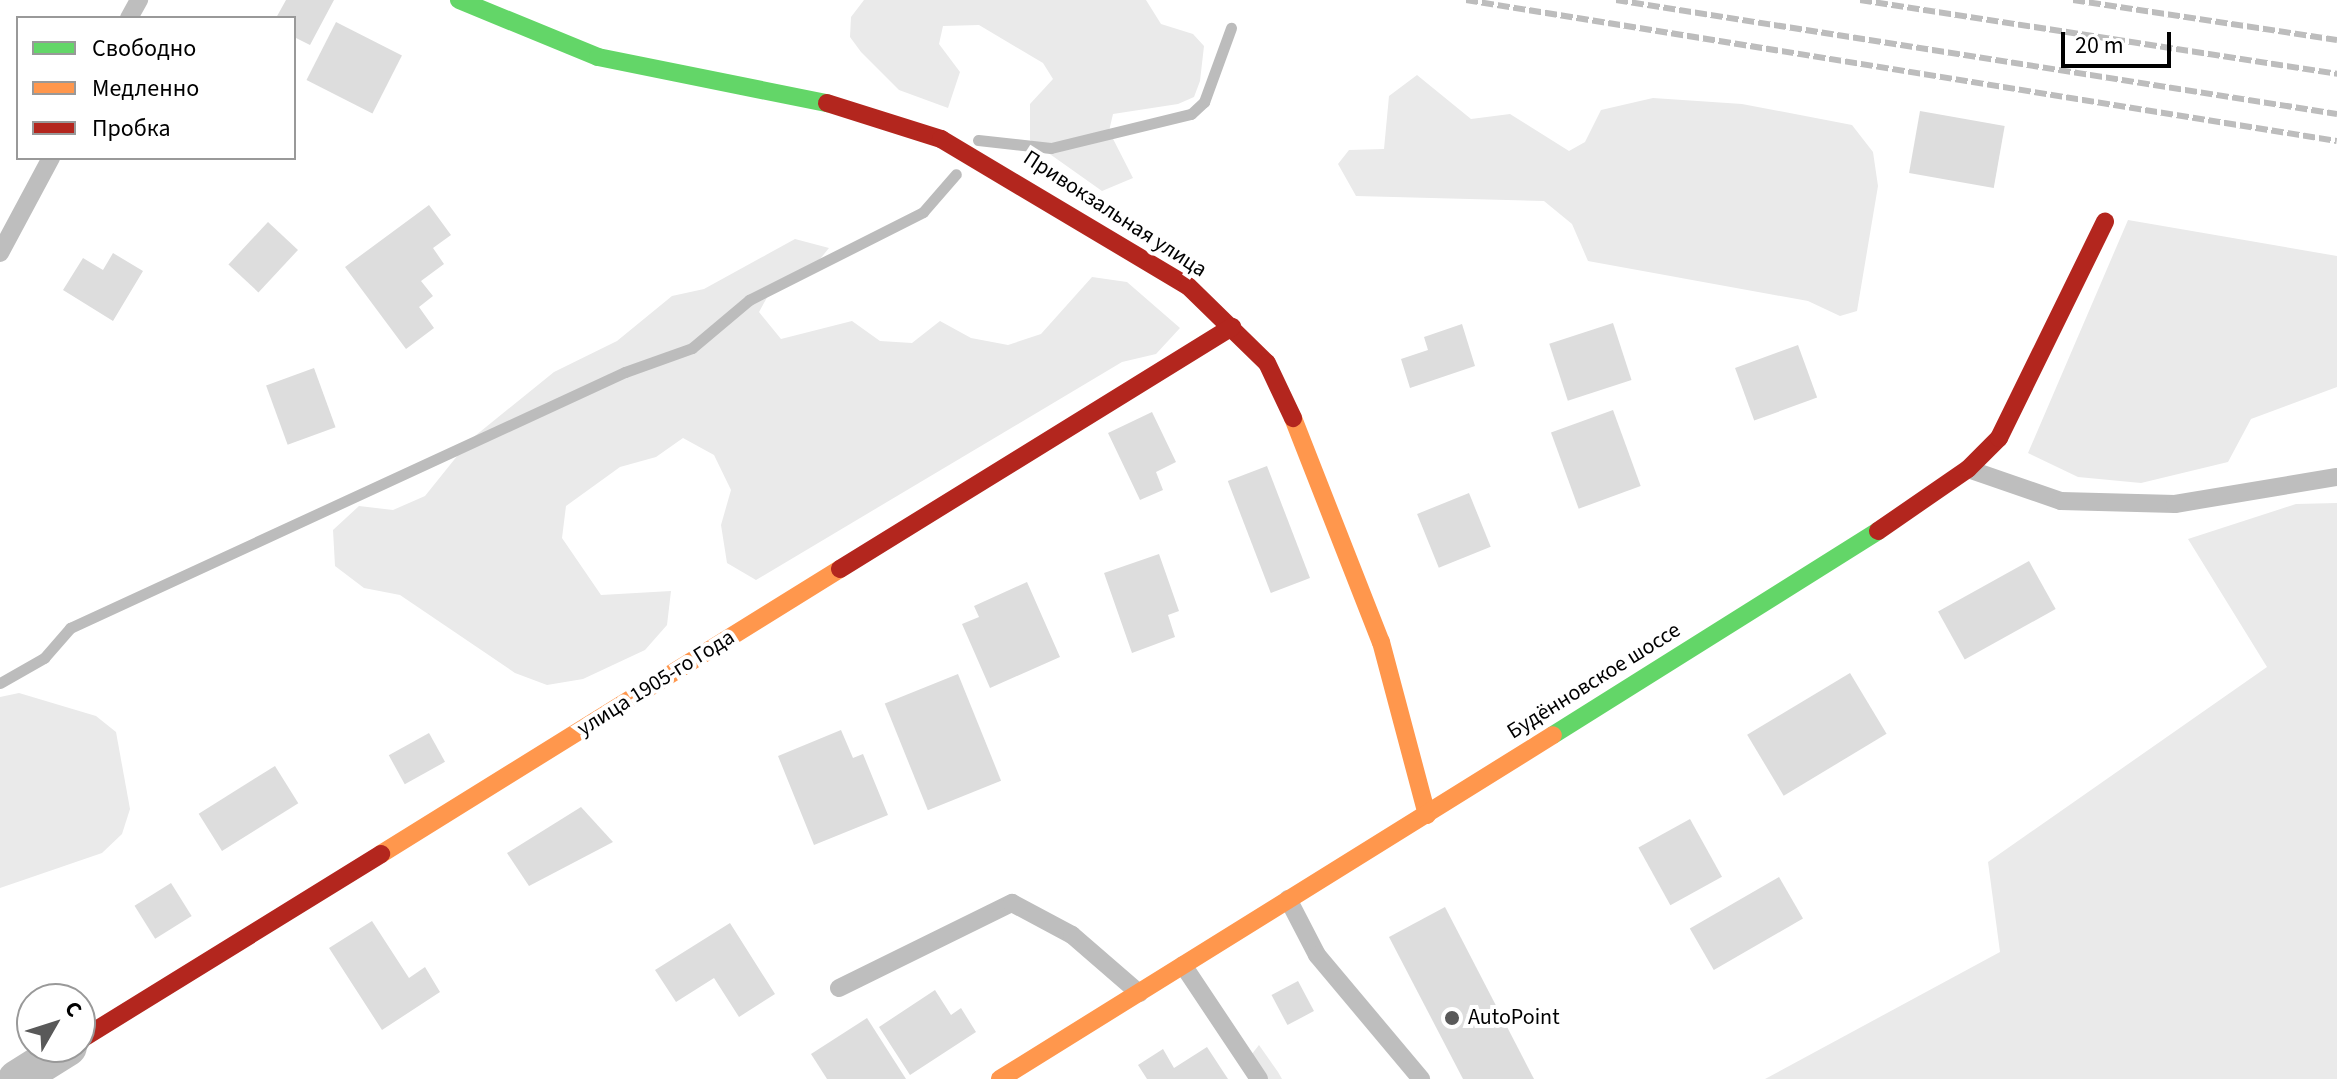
<!DOCTYPE html>
<meta charset="utf-8">
<style>
body{margin:0}
#map{position:relative;width:2337px;height:1079px;overflow:hidden;background:#fff;font-family:"Source Sans 3",sans-serif}
div>[style]{position:absolute}
.green>*{inset:0;background:#eaeaea}
.stream>*{height:11px;margin:-5.5px;padding:0 5.5px;transform-origin:5.5px;border-radius:5.5px;background:#bcbcbc}
.building>*{inset:0;background:#ddd;transform-origin:0 0}
.lane>*{height:18px;margin:-9px;padding:0 9px;transform-origin:9px;border-radius:9px;background:#bebebe}
.street>*{height:38px;margin:-19px;padding:0 19px;transform-origin:19px;border-radius:19px;background:#bebebe}
.fast>*{height:18px;margin:-9px;padding:0 9px;transform-origin:9px;border-radius:9px;background:#63d668}
.slow>*{height:18px;margin:-9px;padding:0 9px;transform-origin:9px;border-radius:9px;background:#ff974d}
.jam>*{height:18px;margin:-9px;padding:0 9px;transform-origin:9px;border-radius:9px;background:#b3261e}
.rail>*{height:6px;margin-top:-3px;transform-origin:0;background:repeating-linear-gradient(90deg,#bdbdbd 0 12px,transparent 0 16px)}
.dots>*{width:22px;height:22px;translate:-50% -50%;box-sizing:border-box;border:4px solid #fff;border-radius:50%}
span{translate:-50% -50%;white-space:nowrap;text-align:center;line-height:1.15;-webkit-text-stroke:8px #fff;paint-order:stroke}
.street-label{font-size:22px;color:#000}
.poi-label{font-size:22px;color:#000}
.left{translate:0 -50%;text-align:left}
.legend{position:absolute;left:16px;top:16px;width:280px;height:144px;box-sizing:border-box;background:#fff;border:2px solid #999;margin:0;padding:10px 14px;list-style:none;font-size:24px;color:#000}
.legend li{display:flex;align-items:center;gap:16px;height:40px}
.legend b{width:40px;border:2px solid #999}
.north{position:absolute;left:16px;top:983px;width:80px;height:80px;box-sizing:border-box;background:#fff;border:2px solid #999;border-radius:50%;rotate:51deg;font-size:22px;font-weight:700;line-height:32px;text-align:center;color:#000}
.north::after{content:'';display:block;margin:auto;width:28px;height:36px;background:#595959;clip-path:polygon(50% 0,100% 100%,50% 72%,0 100%)}
.scale{position:absolute;left:2061px;top:32px;width:110px;height:36px;box-sizing:border-box;border:4px solid #000;border-top:0;padding-left:10px;font-size:24px;line-height:28px;white-space:nowrap;color:#000;-webkit-text-stroke:6px #fff;paint-order:stroke}
</style>
<div id="map">
<div class="green">
<div style="clip-path:polygon(864px 0,1146px 0,1161px 24px,1193px 34px,1204px 46px,1200px 81px,1194px 97px,1178px 104px,1113px 114px,1109px 131px,1133px 178px,1102px 191px,1030px 140px,1030px 104px,1053px 79px,1043px 63px,979px 25px,943px 26px,939px 44px,960px 72px,948px 108px,899px 90px,861px 52px,850px 37px,851px 17px)"></div>
<div style="clip-path:polygon(1417px 75px,1471px 119px,1510px 114px,1569px 151px,1585px 142px,1601px 110px,1653px 98px,1742px 104px,1852px 125px,1873px 152px,1878px 186px,1857px 311px,1840px 316px,1808px 301px,1588px 261px,1572px 224px,1544px 201px,1356px 196px,1338px 164px,1349px 150px,1384px 149px,1389px 96px)"></div>
<div style="clip-path:polygon(2128px 220px,2337px 256px,2337px 387px,2251px 419px,2228px 462px,2141px 483px,2078px 477px,2028px 453px)"></div>
<div style="clip-path:polygon(795px 239px,829px 248px,807px 275px,774px 285px,759px 312px,781px 339px,852px 321px,880px 341px,912px 343px,940px 321px,971px 338px,1008px 345px,1041px 334px,1092px 277px,1127px 282px,1180px 328px,1156px 354px,1122px 362px,756px 580px,727px 563px,721px 525px,731px 490px,714px 455px,683px 438px,656px 457px,620px 467px,566px 506px,562px 538px,601px 595px,671px 591px,667px 625px,645px 650px,583px 679px,547px 685px,515px 673px,400px 595px,364px 588px,335px 566px,333px 530px,359px 506px,393px 510px,425px 496px,470px 440px,554px 372px,617px 341px,672px 296px,704px 289px)"></div>
<div style="clip-path:polygon(2337px 503px,2337px 1079px,1765px 1079px,2000px 952px,1988px 862px,2267px 667px,2188px 539px,2296px 504px)"></div>
<div style="clip-path:polygon(19px 693px,96px 716px,116px 732px,130px 809px,122px 834px,102px 853px,0 888px,0 697px)"></div>
<div style="clip-path:polygon(1259px 1045px,1278px 1072px,1282px 1079px,1249px 1079px,1244px 1064px)"></div>
</div>
<div class="stream">
<div style="left:978px;top:140px;width:73px;rotate:6.3deg"></div>
<div style="left:1051px;top:148px;width:144px;rotate:-13.7deg"></div>
<div style="left:1191px;top:114px;width:18px;rotate:-43deg"></div>
<div style="left:1204px;top:102px;width:79px;rotate:-70deg"></div>
<div style="left:0;top:683px;width:51px;rotate:-29.6deg"></div>
<div style="left:44px;top:658px;width:40px;rotate:-49deg"></div>
<div style="left:70px;top:628px;width:611px;rotate:-24.76deg"></div>
<div style="left:625px;top:372px;width:71px;rotate:-19.7deg"></div>
<div style="left:692px;top:348px;width:75px;rotate:-40.1deg"></div>
<div style="left:749px;top:300px;width:195px;rotate:-26.8deg"></div>
<div style="left:923px;top:212px;width:50px;rotate:-49deg"></div>
</div>
<div class="building">
<div style="clip-path:polygon(286px 0,334px 0,310px 45px,294px 37px,294px 18px,276px 18px)"></div>
<div style="left:336px;top:22px;width:74px;height:65px;rotate:27deg"></div>
<div style="left:1920px;top:111px;width:86px;height:63px;rotate:10deg"></div>
<div style="clip-path:polygon(429px 205px,451px 235px,433px 248px,444px 264px,421px 281px,433px 296px,419px 307px,434px 328px,406px 349px,345px 267px)"></div>
<div style="left:268px;top:222px;width:41px;height:58px;rotate:43deg"></div>
<div style="clip-path:polygon(113px 253px,143px 271px,113px 321px,63px 290px,83px 258px,103px 270px)"></div>
<div style="left:1613px;top:323px;width:60px;height:67px;rotate:72deg"></div>
<div style="clip-path:polygon(1462px 324px,1475px 366px,1410px 388px,1401px 359px,1428px 350px,1424px 337px)"></div>
<div style="left:1798px;top:345px;width:56px;height:67px;rotate:70deg"></div>
<div style="left:314px;top:368px;width:63px;height:51px;rotate:70deg"></div>
<div style="left:1613px;top:410px;width:81px;height:66px;rotate:70deg"></div>
<div style="clip-path:polygon(1152px 412px,1176px 462px,1156px 472px,1163px 490px,1140px 500px,1108px 433px)"></div>
<div style="left:1267px;top:466px;width:120px;height:42px;rotate:69deg"></div>
<div style="left:1469px;top:493px;width:58px;height:56px;rotate:68deg"></div>
<div style="clip-path:polygon(1159px 554px,1179px 611px,1168px 615px,1175px 637px,1132px 653px,1104px 573px)"></div>
<div style="left:2029px;top:561px;width:55px;height:104px;rotate:61deg"></div>
<div style="clip-path:polygon(1027px 582px,1060px 657px,990px 688px,962px 624px,979px 617px,974px 606px)"></div>
<div style="left:1850px;top:673px;width:71px;height:120px;rotate:59deg"></div>
<div style="left:958px;top:674px;width:115px;height:79px;rotate:68deg"></div>
<div style="clip-path:polygon(841px 730px,853px 758px,863px 754px,888px 815px,814px 845px,778px 756px)"></div>
<div style="left:429px;top:733px;width:33px;height:46px;rotate:61deg"></div>
<div style="left:275px;top:766px;width:44px;height:90px;rotate:58deg"></div>
<div style="clip-path:polygon(581px 807px,613px 842px,529px 886px,507px 853px)"></div>
<div style="left:1690px;top:819px;width:66px;height:59px;rotate:61deg"></div>
<div style="left:1779px;top:877px;width:48px;height:103px;rotate:60deg"></div>
<div style="left:171px;top:883px;width:39px;height:43px;rotate:58deg"></div>
<div style="clip-path:polygon(1445px 907px,1534px 1079px,1463px 1079px,1389px 937px)"></div>
<div style="clip-path:polygon(372px 921px,409px 978px,425px 967px,440px 992px,382px 1030px,329px 948px)"></div>
<div style="clip-path:polygon(730px 923px,775px 994px,739px 1017px,714px 978px,676px 1002px,655px 970px)"></div>
<div style="left:1298px;top:981px;width:34px;height:30px;rotate:62deg"></div>
<div style="clip-path:polygon(935px 990px,951px 1015px,961px 1008px,976px 1032px,910px 1075px,879px 1027px)"></div>
<div style="clip-path:polygon(867px 1018px,906px 1079px,827px 1079px,811px 1054px)"></div>
<div style="clip-path:polygon(1207px 1047px,1228px 1079px,1147px 1079px,1138px 1065px,1163px 1049px,1174px 1068px)"></div>
</div>
<div class="lane">
<div style="left:129px;top:18px;width:21px;rotate:-61deg"></div>
<div style="left:0;top:253px;width:108px;rotate:-61.8deg"></div>
<div style="left:1971px;top:470px;width:95px;rotate:19deg"></div>
<div style="left:2061px;top:501px;width:114px;rotate:1.5deg"></div>
<div style="left:2175px;top:504px;width:164px;rotate:-9.5deg"></div>
<div style="left:1288px;top:899px;width:63px;rotate:62.6deg"></div>
<div style="left:1317px;top:955px;width:162px;rotate:50deg"></div>
<div style="left:1183px;top:965px;width:137px;rotate:56.3deg"></div>
<div style="left:839px;top:988px;width:193px;rotate:-26.2deg"></div>
<div style="left:1012px;top:903px;width:68px;rotate:28.1deg"></div>
<div style="left:1072px;top:935px;width:89px;rotate:40.9deg"></div>
</div>
<div class="street">
<div style="left:17px;top:1079px;width:60px;rotate:-32.1deg"></div>
</div>
<div class="fast">
<div style="left:459px;top:0;width:150px;rotate:22.3deg"></div>
<div style="left:598px;top:57px;width:234px;rotate:11.4deg"></div>
<div style="left:1553px;top:735px;width:384px;rotate:-32.1deg"></div>
</div>
<div class="slow">
<div style="left:1293px;top:418px;width:241px;rotate:68.6deg"></div>
<div style="left:1381px;top:642px;width:179px;rotate:75.1deg"></div>
<div style="left:381px;top:854px;width:540px;rotate:-31.84deg"></div>
<div style="left:1000px;top:1079px;width:651px;rotate:-31.88deg"></div>
</div>
<div class="jam">
<div style="left:827px;top:103px;width:120px;rotate:17.5deg"></div>
<div style="left:941px;top:139px;width:287px;rotate:30.8deg"></div>
<div style="left:1188px;top:286px;width:110px;rotate:44.3deg"></div>
<div style="left:1267px;top:363px;width:61px;rotate:64.7deg"></div>
<div style="left:1878px;top:531px;width:109px;rotate:-34.6deg"></div>
<div style="left:1968px;top:469px;width:44px;rotate:-45deg"></div>
<div style="left:1999px;top:438px;width:241px;rotate:-63.9deg"></div>
<div style="left:840px;top:569px;width:461px;rotate:-31.7deg"></div>
<div style="left:80px;top:1040px;width:354px;rotate:-31.7deg"></div>
</div>
<div class="rail">
<div style="left:1466px;top:0;width:882px;rotate:9.2deg"></div>
<div style="left:1616px;top:0;width:730px;rotate:8.98deg"></div>
<div style="left:1860px;top:0;width:483px;rotate:8.8deg"></div>
<div style="left:2073px;top:0;width:267px;rotate:8.6deg"></div>
</div>
<div class="dots">
<div style="left:1452px;top:1018px;background:#595959"></div>
</div>
<div class="street-label">
<span style="left:1115px;top:214px;rotate:33deg">Привокзальная улица</span>
<span style="left:1594px;top:681px;rotate:-32deg">Будённовское шоссе</span>
<span style="left:656px;top:683px;rotate:-32deg">улица 1905-го Года</span>
</div>
<div class="poi-label">
<span class="left" style="left:1468px;top:1018px">AutoPoint</span>
</div>
<ul class="legend">
<li><b style="height:10px;background:#63d668"></b>Свободно</li>
<li><b style="height:10px;background:#ff974d"></b>Медленно</li>
<li><b style="height:10px;background:#b3261e"></b>Пробка</li>
</ul>
<div class="north">С</div>
<div class="scale">20 m</div>
</div>
